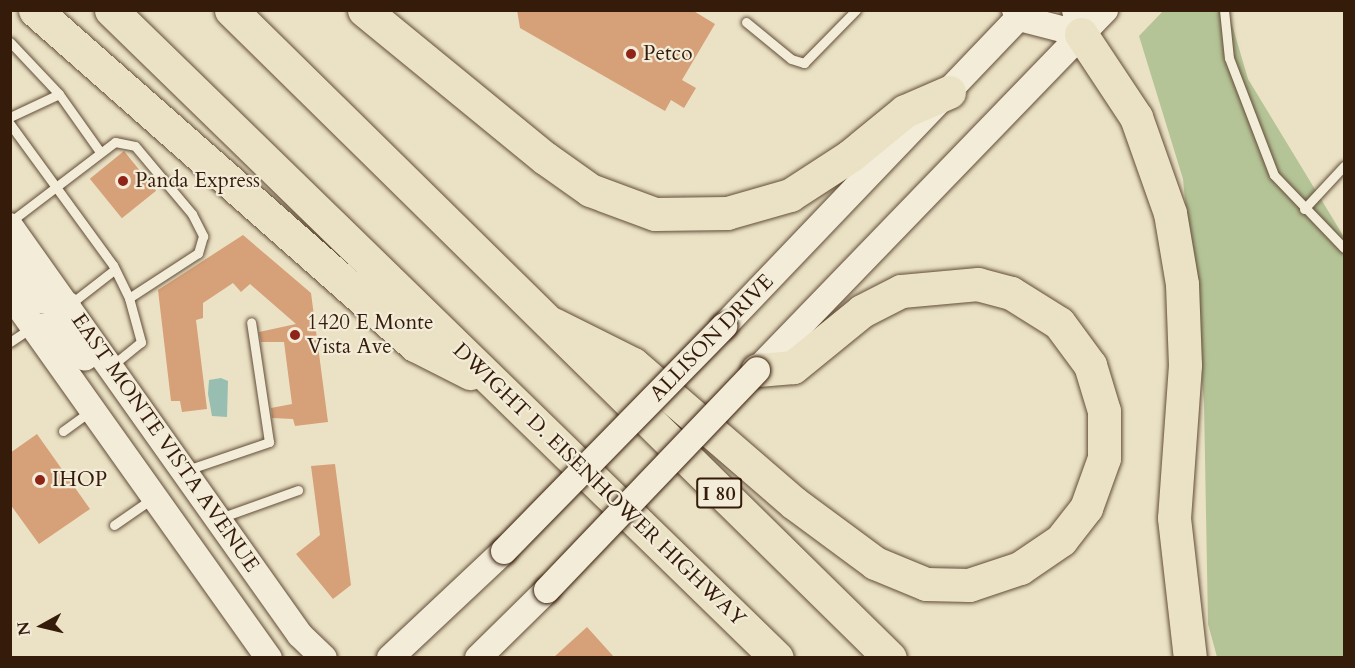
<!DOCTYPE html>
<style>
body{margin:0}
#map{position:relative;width:1355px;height:668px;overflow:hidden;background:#ebe2c5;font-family:Cardo,serif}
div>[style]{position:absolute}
.green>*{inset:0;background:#b5c497}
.water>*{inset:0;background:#98beb1}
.building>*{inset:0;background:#d6a078;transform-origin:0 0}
.roads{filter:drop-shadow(0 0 2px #624d38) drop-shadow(0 0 2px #624d38)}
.lane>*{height:9px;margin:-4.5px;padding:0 4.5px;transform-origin:4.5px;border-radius:4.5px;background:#f2ecd9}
.secondary>*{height:26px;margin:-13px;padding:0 13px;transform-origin:13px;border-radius:13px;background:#f2ecd9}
.highway>*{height:33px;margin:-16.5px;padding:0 16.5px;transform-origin:16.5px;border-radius:16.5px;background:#ebe2c5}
.bridges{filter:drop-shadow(0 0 2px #351b09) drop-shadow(0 0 2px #351b09)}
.secondary-bridge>*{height:26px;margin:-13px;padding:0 13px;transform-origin:13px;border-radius:13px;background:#f2ecd9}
.dots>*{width:16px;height:16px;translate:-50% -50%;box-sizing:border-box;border:3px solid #f2ecd9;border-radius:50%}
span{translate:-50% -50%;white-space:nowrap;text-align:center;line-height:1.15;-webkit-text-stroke:4.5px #f2ecd9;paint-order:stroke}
.shield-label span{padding:2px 4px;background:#f2ecd9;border:2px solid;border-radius:4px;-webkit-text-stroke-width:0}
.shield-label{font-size:20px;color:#351b09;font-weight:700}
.poi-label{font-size:21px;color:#351b09}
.left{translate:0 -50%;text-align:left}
.street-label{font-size:21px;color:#351b09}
.frame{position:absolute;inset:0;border:12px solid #351b09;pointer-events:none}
.north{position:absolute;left:12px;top:596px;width:60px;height:60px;-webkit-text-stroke:4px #f2ecd9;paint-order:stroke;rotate:262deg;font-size:16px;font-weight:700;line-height:24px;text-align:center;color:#351b09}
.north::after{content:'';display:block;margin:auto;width:21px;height:27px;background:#351b09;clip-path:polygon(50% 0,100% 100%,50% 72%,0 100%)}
</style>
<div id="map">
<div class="green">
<div style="clip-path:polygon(1163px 11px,1228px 11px,1248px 79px,1344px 237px,1344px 657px,1217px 657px,1208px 624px,1204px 403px,1183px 179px,1139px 36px)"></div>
</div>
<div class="water">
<div style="clip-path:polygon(221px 378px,228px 381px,227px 417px,212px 416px,208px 394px,209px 380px)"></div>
</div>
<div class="building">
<div style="clip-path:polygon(517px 10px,692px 10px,715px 24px,682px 80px,696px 88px,684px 108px,671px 100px,665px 111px,520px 28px)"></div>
<div style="left:124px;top:151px;width:51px;height:44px;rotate:51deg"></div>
<div style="clip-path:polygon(243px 235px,311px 293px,328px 422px,295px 426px,293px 419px,272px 418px,271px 408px,292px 404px,284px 342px,261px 342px,259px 332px,296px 324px,250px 284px,241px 292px,233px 283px,203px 303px,203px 318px,196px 320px,207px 409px,182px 412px,180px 401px,171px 401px,158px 290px)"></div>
<div style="clip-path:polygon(37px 434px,90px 509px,39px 544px,10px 504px,10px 453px)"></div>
<div style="clip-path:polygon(335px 464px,351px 585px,333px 599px,296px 554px,320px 535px,311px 466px)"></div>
<div style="clip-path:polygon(587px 627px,614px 657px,554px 657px)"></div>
</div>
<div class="roads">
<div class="lane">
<div style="left:1224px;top:10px;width:48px;rotate:84.1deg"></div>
<div style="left:1229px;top:58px;width:125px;rotate:69deg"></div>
<div style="left:1274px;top:175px;width:101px;rotate:46.2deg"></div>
<div style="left:746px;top:22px;width:58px;rotate:39.4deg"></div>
<div style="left:791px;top:59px;width:14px;rotate:17deg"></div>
<div style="left:804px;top:63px;width:74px;rotate:-45.5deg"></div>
<div style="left:10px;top:42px;width:71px;rotate:46.7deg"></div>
<div style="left:59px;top:94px;width:71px;rotate:54.7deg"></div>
<div style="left:10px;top:117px;width:54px;rotate:-25.1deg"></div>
<div style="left:10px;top:124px;width:175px;rotate:53.9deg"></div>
<div style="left:113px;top:265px;width:37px;rotate:64deg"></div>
<div style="left:129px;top:298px;width:46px;rotate:74.7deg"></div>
<div style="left:141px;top:342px;width:38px;rotate:141deg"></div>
<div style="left:1304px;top:209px;width:59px;rotate:-47.1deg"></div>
<div style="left:10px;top:222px;width:132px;rotate:-37.3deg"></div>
<div style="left:115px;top:142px;width:20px;rotate:11deg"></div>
<div style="left:135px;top:146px;width:89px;rotate:50deg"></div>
<div style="left:192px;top:214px;width:25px;rotate:63deg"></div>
<div style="left:203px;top:236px;width:18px;rotate:106deg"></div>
<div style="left:198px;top:253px;width:82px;rotate:146.9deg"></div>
<div style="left:69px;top:305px;width:57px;rotate:-37.9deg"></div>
<div style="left:10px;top:342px;width:25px;rotate:-34deg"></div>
<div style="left:63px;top:431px;width:36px;rotate:-36deg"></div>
<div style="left:184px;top:471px;width:90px;rotate:-18.8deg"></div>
<div style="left:269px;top:442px;width:121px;rotate:-98.5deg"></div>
<div style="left:220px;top:518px;width:83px;rotate:-19.7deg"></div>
<div style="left:114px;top:525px;width:47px;rotate:-34.7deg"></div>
</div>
<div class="secondary">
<div style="left:1015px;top:10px;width:9px;rotate:63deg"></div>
<div style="left:1019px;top:18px;width:64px;rotate:14.5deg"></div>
<div style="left:1075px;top:10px;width:25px;rotate:76deg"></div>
<div style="left:10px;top:226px;width:501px;rotate:54.66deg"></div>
<div style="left:300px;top:635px;width:33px;rotate:44deg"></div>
<div style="left:10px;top:262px;width:48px;rotate:51.7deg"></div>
<div style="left:40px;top:300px;width:28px;rotate:10deg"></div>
<div style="left:10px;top:294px;width:447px;rotate:54.6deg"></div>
<div style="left:33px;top:326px;width:28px;rotate:4deg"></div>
<div style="left:61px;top:328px;width:38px;rotate:51deg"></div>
<div style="left:724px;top:326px;width:437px;rotate:-46.3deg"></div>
<div style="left:757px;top:370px;width:501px;rotate:-45.97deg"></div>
<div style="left:390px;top:658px;width:156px;rotate:-43.2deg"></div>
<div style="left:478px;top:658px;width:97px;rotate:-44.6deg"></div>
</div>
<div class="highway">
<div style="left:35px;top:10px;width:507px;rotate:41.4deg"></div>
<div style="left:415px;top:345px;width:62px;rotate:27deg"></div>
<div style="left:111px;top:10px;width:929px;rotate:44.22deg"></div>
<div style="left:231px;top:10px;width:924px;rotate:44.52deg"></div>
<div style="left:364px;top:10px;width:234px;rotate:39.3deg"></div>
<div style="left:545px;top:158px;width:55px;rotate:35.4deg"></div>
<div style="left:590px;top:190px;width:69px;rotate:20.3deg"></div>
<div style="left:655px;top:214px;width:72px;rotate:-0.8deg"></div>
<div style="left:727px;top:213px;width:66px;rotate:-15.9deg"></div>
<div style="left:790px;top:195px;width:72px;rotate:-33deg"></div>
<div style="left:850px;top:156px;width:71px;rotate:-39.3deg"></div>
<div style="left:905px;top:111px;width:48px;rotate:-23.4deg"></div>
<div style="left:1081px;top:34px;width:100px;rotate:56.5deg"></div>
<div style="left:1136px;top:117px;width:102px;rotate:70.5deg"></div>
<div style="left:1170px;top:213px;width:72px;rotate:80.4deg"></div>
<div style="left:1182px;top:284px;width:81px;rotate:87.9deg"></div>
<div style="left:1185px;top:365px;width:153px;rotate:94.1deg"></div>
<div style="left:1174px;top:518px;width:141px;rotate:83.5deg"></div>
<div style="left:553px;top:324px;width:89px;rotate:26.6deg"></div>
<div style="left:633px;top:364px;width:213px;rotate:40.8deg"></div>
<div style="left:794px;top:503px;width:101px;rotate:36.5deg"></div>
<div style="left:875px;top:563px;width:55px;rotate:22.4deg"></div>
<div style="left:926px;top:584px;width:43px;rotate:1.3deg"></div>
<div style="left:969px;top:585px;width:54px;rotate:-18.4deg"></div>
<div style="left:1020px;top:568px;width:50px;rotate:-34.3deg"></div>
<div style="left:1061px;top:540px;width:41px;rotate:-52deg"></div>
<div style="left:1086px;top:508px;width:53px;rotate:-70.2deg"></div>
<div style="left:1104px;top:458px;width:47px;rotate:-90deg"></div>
<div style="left:1104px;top:411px;width:48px;rotate:-106.9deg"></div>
<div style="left:1090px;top:365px;width:52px;rotate:-126.4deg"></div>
<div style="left:1059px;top:323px;width:57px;rotate:-148deg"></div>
<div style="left:1011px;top:293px;width:34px;rotate:-165deg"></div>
<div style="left:978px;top:284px;width:77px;rotate:174.8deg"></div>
<div style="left:901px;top:291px;width:44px;rotate:152.9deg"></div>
<div style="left:862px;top:311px;width:89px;rotate:140.9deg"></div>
<div style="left:793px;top:367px;width:36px;rotate:175deg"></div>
</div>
</div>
<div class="bridges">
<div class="secondary-bridge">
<div style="left:504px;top:551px;width:315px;rotate:-45.6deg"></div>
<div style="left:547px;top:590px;width:304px;rotate:-46.3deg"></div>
</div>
</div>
<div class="dots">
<div style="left:631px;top:54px;background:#8f2418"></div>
<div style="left:123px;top:181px;background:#8f2418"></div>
<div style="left:295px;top:335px;background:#8f2418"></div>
<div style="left:40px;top:480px;background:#8f2418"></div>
</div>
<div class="shield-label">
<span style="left:719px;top:493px">I 80</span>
</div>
<div class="poi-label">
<span class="left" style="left:643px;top:54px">Petco</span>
<span class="left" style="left:135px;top:181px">Panda Express</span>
<span class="left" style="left:307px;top:335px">1420 E Monte<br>Vista Ave</span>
<span class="left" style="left:52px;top:480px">IHOP</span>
</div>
<div class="street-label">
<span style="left:712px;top:338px;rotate:-46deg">ALLISON DRIVE</span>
<span style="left:165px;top:443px;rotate:55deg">EAST MONTE VISTA AVENUE</span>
<span style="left:599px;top:485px;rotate:44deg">DWIGHT D. EISENHOWER HIGHWAY</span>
</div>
<div class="frame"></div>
<div class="north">N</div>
</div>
